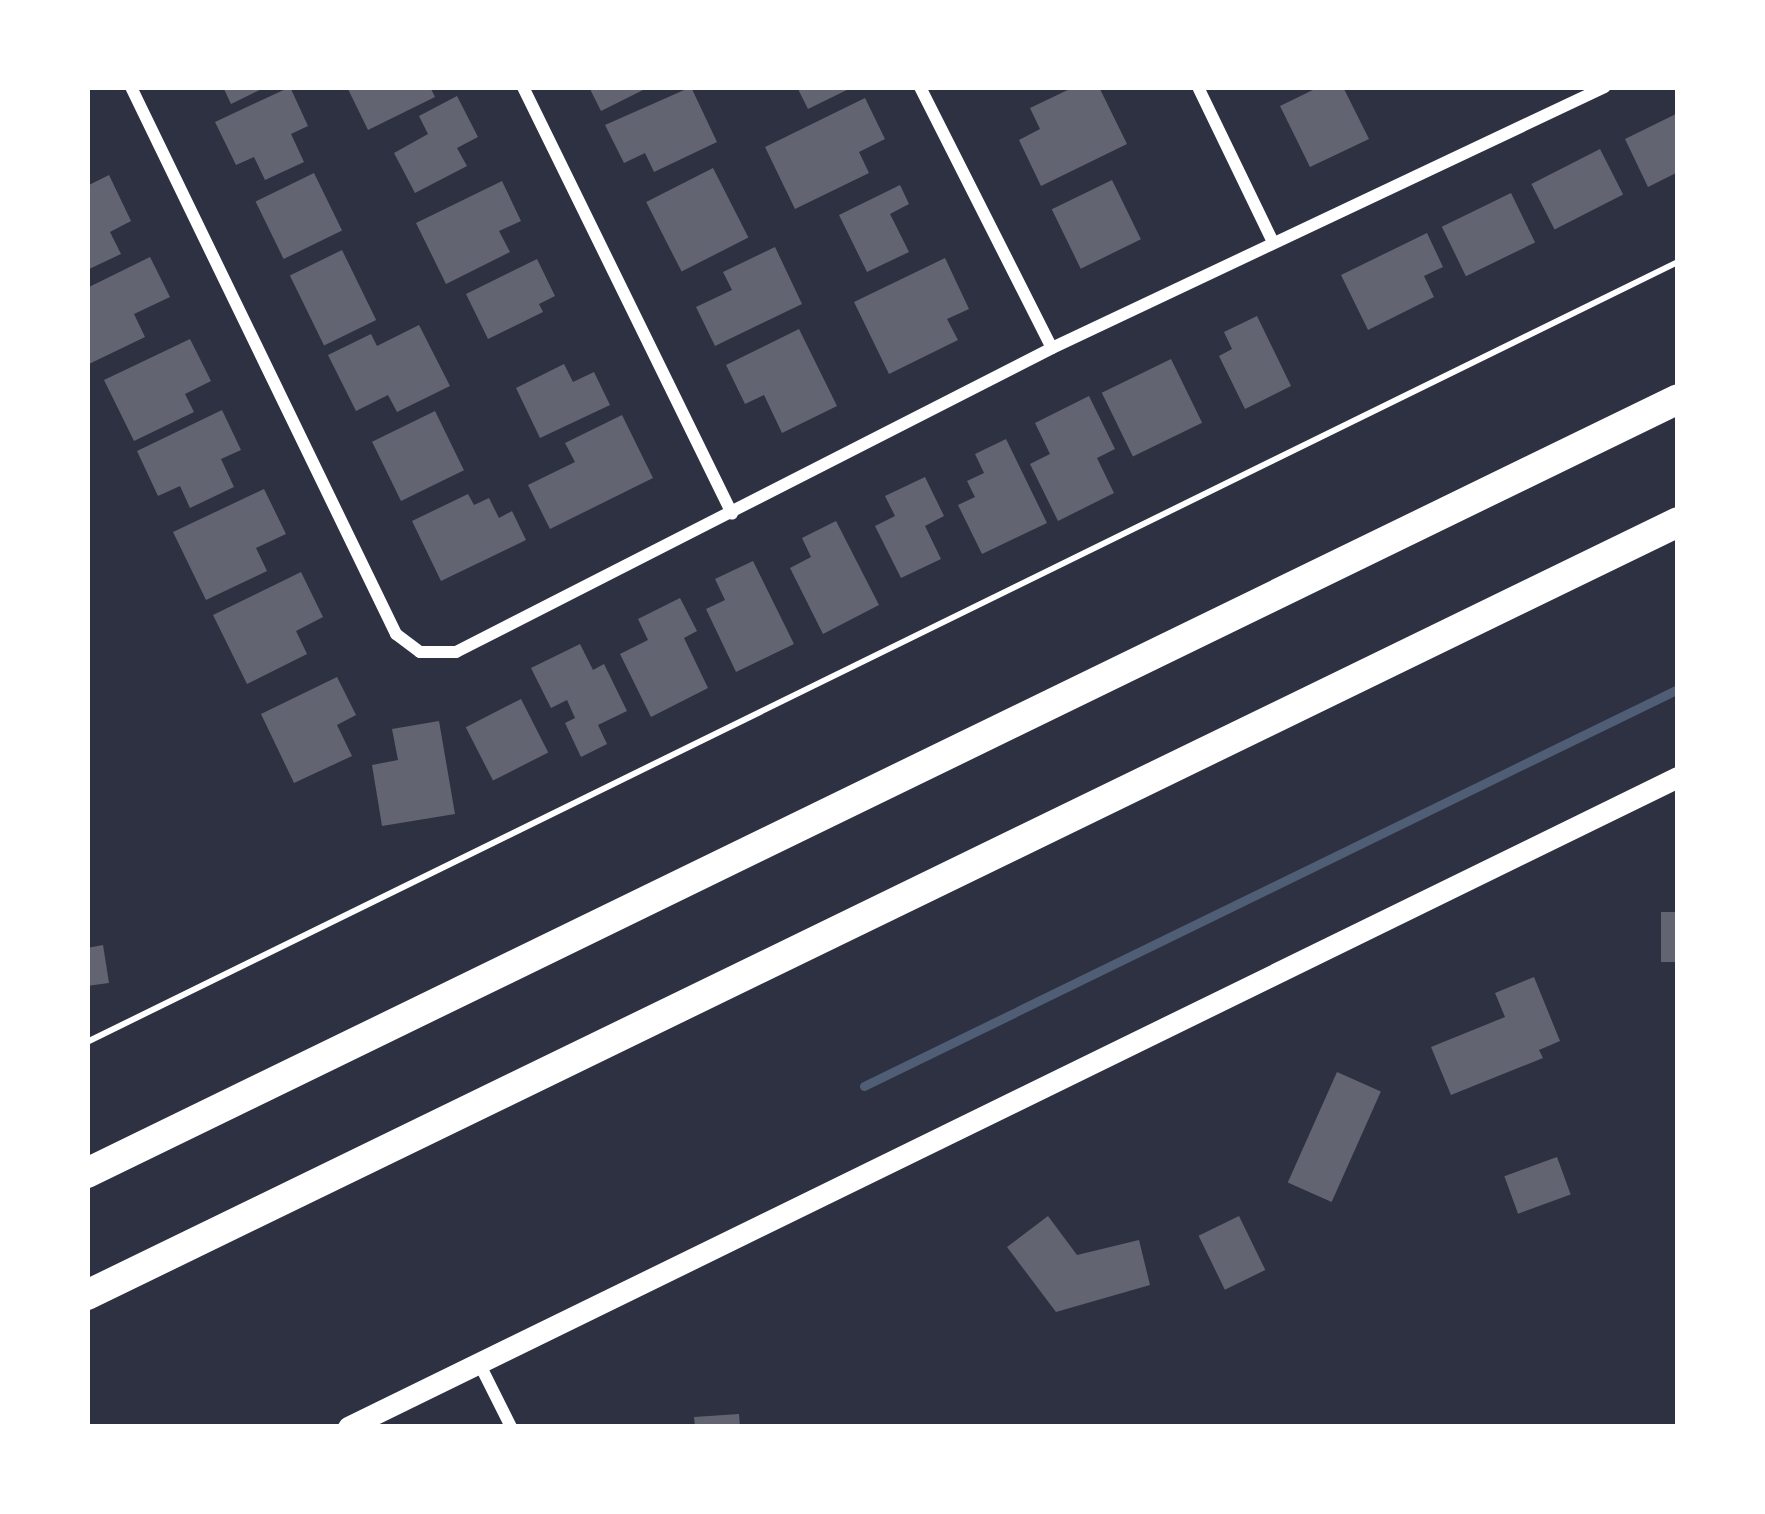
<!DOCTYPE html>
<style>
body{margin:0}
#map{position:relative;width:1765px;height:1514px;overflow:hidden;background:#2d3142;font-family:"Roboto Condensed",sans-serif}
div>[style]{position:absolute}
.stream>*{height:9px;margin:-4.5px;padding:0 4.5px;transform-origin:4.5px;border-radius:4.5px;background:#4f5d75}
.building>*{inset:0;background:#626471;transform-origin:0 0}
.path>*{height:6px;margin:-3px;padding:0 3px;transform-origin:3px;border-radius:3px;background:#fff}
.minor>*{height:12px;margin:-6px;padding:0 6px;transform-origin:6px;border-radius:6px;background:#fff}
.tertiary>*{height:21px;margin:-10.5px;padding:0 10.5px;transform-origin:10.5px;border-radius:10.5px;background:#fff}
.motorway>*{height:30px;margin:-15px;padding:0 15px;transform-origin:15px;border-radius:15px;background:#fff}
span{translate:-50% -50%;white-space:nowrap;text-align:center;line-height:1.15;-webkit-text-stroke:9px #fff;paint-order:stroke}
.frame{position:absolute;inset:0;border:90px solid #fff;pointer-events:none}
</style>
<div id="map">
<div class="stream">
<div style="left:864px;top:1086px;width:906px;rotate:-26deg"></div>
</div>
<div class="building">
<div style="clip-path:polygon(223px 87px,266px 87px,231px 104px)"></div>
<div style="clip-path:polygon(290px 87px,308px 126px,291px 134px,304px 162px,265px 180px,254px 157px,236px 165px,215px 122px)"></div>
<div style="clip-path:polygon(347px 87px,430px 87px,435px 97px,368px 130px)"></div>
<div style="clip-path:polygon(589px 87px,649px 87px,601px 111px)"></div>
<div style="clip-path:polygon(691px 87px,717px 142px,654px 172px,645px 153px,624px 163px,605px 125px)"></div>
<div style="clip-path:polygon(797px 87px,853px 87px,808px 109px)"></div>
<div style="clip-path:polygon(1074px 87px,1099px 87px,1127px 144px,1041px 186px,1019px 140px,1040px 129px,1030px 108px)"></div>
<div style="clip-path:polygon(1319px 87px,1343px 87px,1369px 139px,1310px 167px,1280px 106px)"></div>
<div style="clip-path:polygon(457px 96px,478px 137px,457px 148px,467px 166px,415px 193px,394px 153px,428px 134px,419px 116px)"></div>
<div style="clip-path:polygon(865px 98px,885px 139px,859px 152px,869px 173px,795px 209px,765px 147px)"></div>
<div style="clip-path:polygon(1678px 113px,1678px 172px,1648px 187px,1625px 139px)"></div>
<div style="left:1600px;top:149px;width:51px;height:77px;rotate:63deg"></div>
<div style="left:713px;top:168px;width:78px;height:75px;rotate:63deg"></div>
<div style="left:314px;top:173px;width:64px;height:65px;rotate:64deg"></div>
<div style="clip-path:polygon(109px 175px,131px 221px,110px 232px,121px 254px,87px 270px,87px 186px)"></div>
<div style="left:1112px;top:180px;width:66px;height:67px;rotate:64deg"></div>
<div style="clip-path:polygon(502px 181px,521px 221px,499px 231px,510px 252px,446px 284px,416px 223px)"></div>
<div style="clip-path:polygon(900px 185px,909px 204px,890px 214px,909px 252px,867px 272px,839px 215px)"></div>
<div style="left:1511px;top:193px;width:55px;height:77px;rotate:64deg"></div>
<div style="clip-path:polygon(1427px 233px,1443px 267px,1424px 276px,1434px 297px,1368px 330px,1341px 275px)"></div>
<div style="clip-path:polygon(775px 247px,802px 304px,715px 346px,696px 307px,732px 290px,723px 272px)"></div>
<div style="left:342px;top:250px;width:78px;height:58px;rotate:64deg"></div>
<div style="clip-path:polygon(150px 257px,170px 297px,134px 314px,145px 337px,89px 364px,87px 288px)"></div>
<div style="clip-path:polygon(945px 258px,969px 309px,947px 319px,958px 340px,889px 374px,854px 302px)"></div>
<div style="clip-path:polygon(537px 259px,555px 296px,539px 304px,543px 312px,488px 339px,466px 294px)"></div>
<div style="clip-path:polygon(1257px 316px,1291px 386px,1245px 409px,1219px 356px,1232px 349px,1224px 332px)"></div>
<div style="clip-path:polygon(419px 325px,450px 386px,397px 412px,388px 395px,356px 411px,328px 355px,371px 334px,377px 346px)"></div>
<div style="clip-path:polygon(799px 329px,837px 406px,782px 433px,764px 395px,745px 404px,726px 365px)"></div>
<div style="clip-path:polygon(190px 339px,211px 381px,185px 394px,194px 412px,134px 441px,104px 380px)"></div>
<div style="left:1171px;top:359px;width:71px;height:77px;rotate:64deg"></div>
<div style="clip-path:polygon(564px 364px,573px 382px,594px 372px,610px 405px,540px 438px,516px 388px)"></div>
<div style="clip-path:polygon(1089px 396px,1115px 449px,1097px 458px,1114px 493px,1058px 521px,1030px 464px,1050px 454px,1035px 423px)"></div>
<div style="clip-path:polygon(222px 410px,241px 450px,221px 459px,234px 487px,190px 508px,180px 486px,158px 496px,137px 451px)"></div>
<div style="left:435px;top:411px;width:66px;height:70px;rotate:64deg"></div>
<div style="clip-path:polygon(622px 415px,653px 478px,550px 529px,528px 485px,575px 462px,565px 443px)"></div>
<div style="clip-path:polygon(1006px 439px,1047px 523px,982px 554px,958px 505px,975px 497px,967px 481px,984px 473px,975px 454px)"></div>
<div style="clip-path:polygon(925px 477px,944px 516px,925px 526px,941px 559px,901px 578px,875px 526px,895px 516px,885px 496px)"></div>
<div style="clip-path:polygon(264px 489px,286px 534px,256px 548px,267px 571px,206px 600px,173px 532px)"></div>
<div style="clip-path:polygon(468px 494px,474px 505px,489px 498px,499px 518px,512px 511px,526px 540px,441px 581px,412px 521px)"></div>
<div style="clip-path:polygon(836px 521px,879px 605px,823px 634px,790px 568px,811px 557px,802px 538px)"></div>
<div style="clip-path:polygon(753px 561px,794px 644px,736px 672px,706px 609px,725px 600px,715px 579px)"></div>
<div style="clip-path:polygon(301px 572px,323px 617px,296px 631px,307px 654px,247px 684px,213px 615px)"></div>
<div style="clip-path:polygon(680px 598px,697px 631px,684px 638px,708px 688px,651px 717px,620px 654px,648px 640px,638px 619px)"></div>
<div style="clip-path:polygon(580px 644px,593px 670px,604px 664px,627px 711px,598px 725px,607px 744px,581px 757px,565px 723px,575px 718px,567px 700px,551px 708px,531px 668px)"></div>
<div style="clip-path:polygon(337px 677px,356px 715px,337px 725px,352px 756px,294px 783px,261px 714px)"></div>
<div style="left:521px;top:699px;width:60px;height:62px;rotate:63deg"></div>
<div style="clip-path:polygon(439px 721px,455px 814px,382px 826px,372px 765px,398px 760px,392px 729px)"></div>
<div style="left:1678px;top:912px;width:50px;height:17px;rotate:90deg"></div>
<div style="clip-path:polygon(103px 945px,109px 983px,87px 986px,87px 948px)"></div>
<div style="clip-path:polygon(1534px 977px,1560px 1041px,1539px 1050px,1543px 1058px,1451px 1095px,1431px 1047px,1505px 1017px,1495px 993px)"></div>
<div style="left:1337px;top:1072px;width:48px;height:121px;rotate:24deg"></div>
<div style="left:1557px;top:1157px;width:40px;height:56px;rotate:70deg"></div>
<div style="clip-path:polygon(1048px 1216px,1077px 1255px,1139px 1240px,1150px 1285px,1056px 1312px,1007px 1247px)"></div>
<div style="left:1239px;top:1216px;width:60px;height:45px;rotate:64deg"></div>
<div style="clip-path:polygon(739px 1414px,740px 1427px,695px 1427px,694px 1417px)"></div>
</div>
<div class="path">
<div style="left:87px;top:1042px;width:1772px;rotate:-26.12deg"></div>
</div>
<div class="minor">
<div style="left:131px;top:87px;width:608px;rotate:64.15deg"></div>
<div style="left:396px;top:634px;width:30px;rotate:37deg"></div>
<div style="left:420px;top:652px;width:36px"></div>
<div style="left:456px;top:652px;width:669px;rotate:-27.02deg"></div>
<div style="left:1052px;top:348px;width:611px;rotate:-25.27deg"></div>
<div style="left:523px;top:87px;width:475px;rotate:63.9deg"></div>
<div style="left:920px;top:87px;width:292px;rotate:63.2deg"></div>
<div style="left:1198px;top:87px;width:172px;rotate:64.2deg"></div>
<div style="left:479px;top:1363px;width:72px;rotate:63.4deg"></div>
</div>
<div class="tertiary">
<div style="left:348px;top:1427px;width:1480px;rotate:-26.05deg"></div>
</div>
<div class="motorway">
<div style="left:87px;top:1173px;width:1769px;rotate:-25.94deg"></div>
<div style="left:87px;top:1295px;width:1769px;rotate:-25.91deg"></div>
</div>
<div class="frame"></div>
</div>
